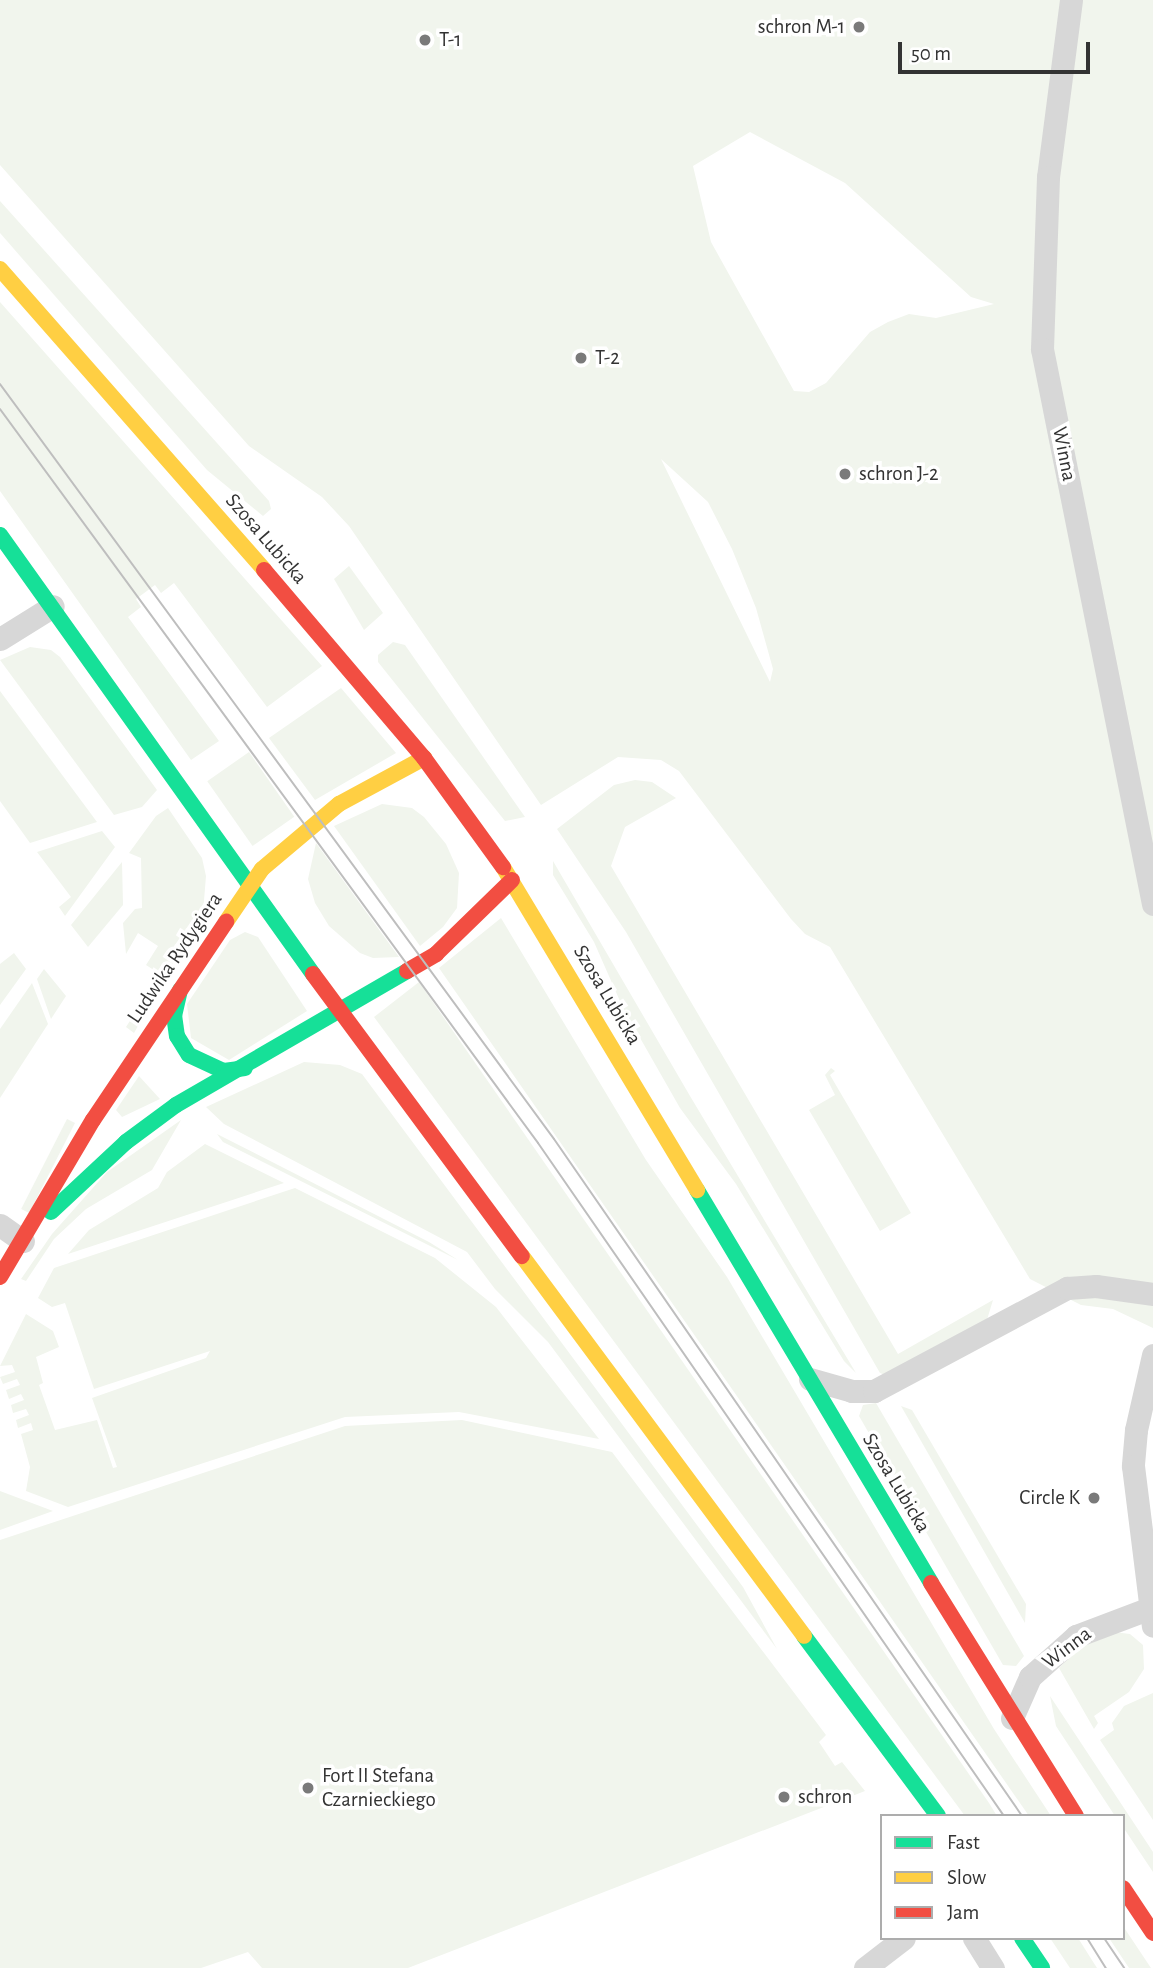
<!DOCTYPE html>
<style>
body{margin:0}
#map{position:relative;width:1153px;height:1968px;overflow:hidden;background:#fff;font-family:"Alegreya Sans",sans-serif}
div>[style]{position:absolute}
.green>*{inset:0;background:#f1f5ed;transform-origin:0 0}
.street>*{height:23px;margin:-11.5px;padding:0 11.5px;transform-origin:11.5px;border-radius:11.5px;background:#d7d7d7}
.fast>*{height:16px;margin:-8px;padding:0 8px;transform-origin:8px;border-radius:8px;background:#16e098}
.slow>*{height:16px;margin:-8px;padding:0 8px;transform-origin:8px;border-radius:8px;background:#ffcf43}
.jam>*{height:16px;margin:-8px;padding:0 8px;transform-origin:8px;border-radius:8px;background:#f24e42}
.tram>*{height:2px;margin:-1px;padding:0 1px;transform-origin:1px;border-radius:1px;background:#bebebe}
.dots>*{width:19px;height:19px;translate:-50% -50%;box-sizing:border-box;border:4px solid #fff;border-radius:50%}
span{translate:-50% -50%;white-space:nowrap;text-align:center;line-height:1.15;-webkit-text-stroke:7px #fff;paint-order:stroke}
.poi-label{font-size:21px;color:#333}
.right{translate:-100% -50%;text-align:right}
.left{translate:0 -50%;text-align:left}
.street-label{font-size:21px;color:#333}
.legend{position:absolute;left:880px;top:1814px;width:245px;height:126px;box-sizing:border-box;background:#fff;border:2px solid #adadad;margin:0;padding:9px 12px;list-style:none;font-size:21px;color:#333}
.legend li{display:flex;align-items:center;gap:14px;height:35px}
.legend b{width:35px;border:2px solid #adadad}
.scale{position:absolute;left:898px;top:42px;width:192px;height:32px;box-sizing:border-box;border:4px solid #333;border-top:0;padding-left:9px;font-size:21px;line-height:24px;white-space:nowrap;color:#333;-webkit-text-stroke:5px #fff;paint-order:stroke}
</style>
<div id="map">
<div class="green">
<div style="clip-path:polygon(evenodd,0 0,1153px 0,1153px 1328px,1113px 1309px,1081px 1305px,1030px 1279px,830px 947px,805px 934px,791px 919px,679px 771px,661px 760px,618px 757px,541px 805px,349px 526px,322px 497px,249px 446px,0 165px,0 0,750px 132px,845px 183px,971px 297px,994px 304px,936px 318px,909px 314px,888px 322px,870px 332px,826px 383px,809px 392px,794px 391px,711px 242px,693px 166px,750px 132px,0 0,661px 459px,708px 502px,732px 549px,756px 608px,773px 669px,770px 682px,661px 459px)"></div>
<div style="clip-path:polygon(0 201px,269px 501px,271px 509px,263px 516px,207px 470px,0 233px)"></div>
<div style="clip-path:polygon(0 302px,322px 666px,267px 707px,174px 583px,161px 593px,155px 585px,136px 599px,141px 607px,128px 617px,219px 741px,191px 760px,0 491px)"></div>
<div style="clip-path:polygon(349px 566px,383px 613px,364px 630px,334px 579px)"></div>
<div style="clip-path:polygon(393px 642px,405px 645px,525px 817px,505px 821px,378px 662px,378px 655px)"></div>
<div style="clip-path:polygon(30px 647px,51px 650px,60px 657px,157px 790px,142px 807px,114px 815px,0 660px)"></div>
<div style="clip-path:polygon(341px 688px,396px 753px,315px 800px,269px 738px)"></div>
<div style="clip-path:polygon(0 691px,97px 822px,30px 843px,0 801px)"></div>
<div style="left:249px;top:752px;width:79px;height:51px;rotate:55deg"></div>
<div style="clip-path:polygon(635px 780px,652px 782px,676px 798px,625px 827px,611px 866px,898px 1354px,993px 1300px,986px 1323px,885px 1375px,880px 1373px,626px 932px,557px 829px,614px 785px)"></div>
<div style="clip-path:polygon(382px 804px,412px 808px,424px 817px,446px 844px,459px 873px,457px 908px,443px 927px,420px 946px,334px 826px)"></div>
<div style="clip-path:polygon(168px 808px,202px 858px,206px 876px,203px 913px,134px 1033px,126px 1027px,160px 974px,146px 965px,158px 946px,138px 933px,126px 954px,123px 923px,135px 909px,142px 908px,141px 858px,129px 853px,156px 816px)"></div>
<div style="clip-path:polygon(102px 831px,115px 847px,65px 916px,59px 907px,71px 897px,37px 852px)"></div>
<div style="clip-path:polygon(316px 843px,399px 957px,373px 958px,360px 953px,329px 926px,315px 903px,308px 879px)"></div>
<div style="clip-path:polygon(553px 861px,690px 1096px,856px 1373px,844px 1361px,736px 1184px,680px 1108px,623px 1008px,594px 942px,553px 875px)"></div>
<div style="clip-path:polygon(122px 862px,123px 905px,88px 947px,71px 925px)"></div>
<div style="clip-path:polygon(501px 918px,646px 1160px,727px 1277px,994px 1729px,1051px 1816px,1029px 1816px,439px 968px)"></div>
<div style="clip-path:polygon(245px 932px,258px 937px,307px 1011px,229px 1060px,191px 1038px,187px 1004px,230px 940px)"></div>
<div style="clip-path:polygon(14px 953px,26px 969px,0 1005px,0 964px)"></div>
<div style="clip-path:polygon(44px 969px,66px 996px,51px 1019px,37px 979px)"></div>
<div style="clip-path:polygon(419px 982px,989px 1803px,997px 1816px,965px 1816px,374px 1017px)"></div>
<div style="clip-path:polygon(32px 983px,48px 1024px,0 1098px,0 1029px)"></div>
<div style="clip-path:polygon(304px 1062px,340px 1065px,362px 1074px,743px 1587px,777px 1649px,548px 1342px,495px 1289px,467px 1252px,224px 1124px,206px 1107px)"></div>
<div style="clip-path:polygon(831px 1068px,835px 1071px,830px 1075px,911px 1213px,880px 1231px,809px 1110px,835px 1095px,825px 1075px)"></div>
<div style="clip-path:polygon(139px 1076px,160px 1099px,122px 1117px,116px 1110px)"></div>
<div style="left:67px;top:1119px;width:9px;height:101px;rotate:27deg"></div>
<div style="clip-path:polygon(181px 1120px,152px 1170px,86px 1209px,54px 1239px,26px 1281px,21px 1279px,52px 1234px,107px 1172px)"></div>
<div style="clip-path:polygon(217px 1134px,429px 1242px,458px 1260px,223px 1142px)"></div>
<div style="clip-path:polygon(205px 1144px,284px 1183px,68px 1254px,89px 1230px,158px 1188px,167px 1172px)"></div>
<div style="clip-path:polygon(295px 1188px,435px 1258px,496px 1307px,599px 1439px,459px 1412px,345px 1417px,68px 1507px,26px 1491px,30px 1467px,21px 1434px,33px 1430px,31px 1423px,18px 1428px,16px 1420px,29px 1415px,26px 1409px,13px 1413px,11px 1405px,24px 1400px,21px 1394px,9px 1399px,6px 1390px,20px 1385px,17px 1379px,3px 1384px,0 1377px,15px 1372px,12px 1365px,0 1366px,26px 1314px,53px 1331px,59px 1347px,36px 1357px,43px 1383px,39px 1385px,55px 1430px,97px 1420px,113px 1468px,117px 1467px,92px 1398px,206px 1358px,210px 1351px,94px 1389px,65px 1303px,52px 1307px,38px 1298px,54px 1268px)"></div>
<div style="clip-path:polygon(876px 1403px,1024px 1656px,1016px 1666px,1003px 1665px,859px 1416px,863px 1405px)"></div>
<div style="clip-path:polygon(901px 1406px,912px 1410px,1026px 1604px,1025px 1623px)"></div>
<div style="clip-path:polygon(462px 1420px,612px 1452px,826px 1735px,819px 1742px,835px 1766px,842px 1762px,865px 1791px,408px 1968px,262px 1968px,248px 1952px,201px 1968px,0 1968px,0 1540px,345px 1426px)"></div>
<div style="clip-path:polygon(0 1491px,53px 1511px,0 1530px)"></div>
<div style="clip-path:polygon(1114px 1632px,1130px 1634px,1143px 1645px,1144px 1669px,1129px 1692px,1094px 1716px,1098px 1723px,1094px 1729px,1059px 1668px,1083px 1644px)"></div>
<div style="clip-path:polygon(1153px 1693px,1153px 1820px,1100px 1740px,1114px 1730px,1112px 1723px,1124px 1706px)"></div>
<div style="clip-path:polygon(1050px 1696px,1153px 1852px,1153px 1872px,1123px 1827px,1123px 1816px,1115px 1816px,1056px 1726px)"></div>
<div style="clip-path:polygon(1123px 1926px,1151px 1968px,1129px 1968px,1109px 1938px,1123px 1938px)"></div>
<div style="clip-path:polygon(1050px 1938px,1078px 1938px,1097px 1968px,1070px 1968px)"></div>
</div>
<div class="street">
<div style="left:1071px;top:0;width:178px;rotate:97.4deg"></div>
<div style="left:1048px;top:177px;width:172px;rotate:92deg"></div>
<div style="left:1042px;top:349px;width:566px;rotate:78.69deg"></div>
<div style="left:0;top:639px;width:62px;rotate:-31.9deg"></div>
<div style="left:0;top:1225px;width:28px;rotate:35deg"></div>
<div style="left:1153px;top:1355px;width:77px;rotate:102.8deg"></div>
<div style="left:1136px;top:1430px;width:36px;rotate:95deg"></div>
<div style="left:1133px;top:1466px;width:161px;rotate:82.9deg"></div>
<div style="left:810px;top:1379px;width:44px;rotate:15.9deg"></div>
<div style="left:852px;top:1391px;width:22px"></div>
<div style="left:874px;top:1391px;width:219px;rotate:-28.1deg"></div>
<div style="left:1067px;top:1288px;width:29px;rotate:-4deg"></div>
<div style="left:1096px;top:1286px;width:58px;rotate:8deg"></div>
<div style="left:1012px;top:1718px;width:45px;rotate:-66.3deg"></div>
<div style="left:1030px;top:1677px;width:62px;rotate:-41.7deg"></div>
<div style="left:1076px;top:1636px;width:79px;rotate:-20.7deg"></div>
<div style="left:974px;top:1938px;width:36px;rotate:58deg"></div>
<div style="left:865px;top:1968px;width:49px;rotate:-37.6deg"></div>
</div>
<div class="fast">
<div style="left:0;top:535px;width:539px;rotate:54.51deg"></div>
<div style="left:180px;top:990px;width:26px;rotate:103deg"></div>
<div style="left:174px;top:1015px;width:21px;rotate:82deg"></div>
<div style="left:177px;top:1036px;width:22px;rotate:58deg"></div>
<div style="left:189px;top:1055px;width:38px;rotate:25deg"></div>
<div style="left:224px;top:1071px;width:21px;rotate:-8deg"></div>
<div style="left:697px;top:1190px;width:457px;rotate:59.2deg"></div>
<div style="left:51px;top:1212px;width:103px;rotate:-43deg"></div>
<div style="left:126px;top:1142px;width:62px;rotate:-36.5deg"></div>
<div style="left:176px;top:1105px;width:267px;rotate:-30.1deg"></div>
<div style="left:804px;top:1636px;width:224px;rotate:53.3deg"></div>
<div style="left:1022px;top:1938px;width:36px;rotate:56deg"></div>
</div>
<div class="slow">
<div style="left:0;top:269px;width:400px;rotate:48.7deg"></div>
<div style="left:503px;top:867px;width:377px;rotate:59deg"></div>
<div style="left:226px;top:922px;width:64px;rotate:-55.8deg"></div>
<div style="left:262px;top:869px;width:101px;rotate:-40.2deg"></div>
<div style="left:339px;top:804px;width:97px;rotate:-28.4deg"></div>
<div style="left:522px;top:1256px;width:473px;rotate:53.4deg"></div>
</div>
<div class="jam">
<div style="left:264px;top:570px;width:247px;rotate:49.6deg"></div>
<div style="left:424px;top:758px;width:135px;rotate:54.1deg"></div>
<div style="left:407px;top:971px;width:34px;rotate:-30deg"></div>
<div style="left:436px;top:954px;width:106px;rotate:-44.2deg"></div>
<div style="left:313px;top:974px;width:351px;rotate:53.5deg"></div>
<div style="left:0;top:1277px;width:182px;rotate:-59.4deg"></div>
<div style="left:93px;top:1120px;width:239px;rotate:-56.1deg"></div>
<div style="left:931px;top:1583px;width:274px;rotate:58.1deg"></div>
<div style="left:1123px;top:1888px;width:54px;rotate:56.3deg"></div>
</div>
<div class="tram">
<div style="left:0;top:384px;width:936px;rotate:53.73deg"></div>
<div style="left:554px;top:1139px;width:823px;rotate:55.34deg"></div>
<div style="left:0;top:409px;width:910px;rotate:53.76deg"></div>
<div style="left:538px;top:1143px;width:819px;rotate:55.3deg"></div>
<div style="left:1087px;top:1938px;width:36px;rotate:58deg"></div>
<div style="left:1104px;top:1938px;width:36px;rotate:56deg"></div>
</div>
<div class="dots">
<div style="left:859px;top:27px;background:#7a7a7a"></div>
<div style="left:425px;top:40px;background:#7a7a7a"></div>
<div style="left:581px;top:358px;background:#7a7a7a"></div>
<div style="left:845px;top:474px;background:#7a7a7a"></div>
<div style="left:1094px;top:1498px;background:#7a7a7a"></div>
<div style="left:308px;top:1788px;background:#7a7a7a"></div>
<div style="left:784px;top:1797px;background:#7a7a7a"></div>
</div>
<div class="poi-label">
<span class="right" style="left:845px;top:27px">schron M-1</span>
<span class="left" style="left:439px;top:40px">T-1</span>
<span class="left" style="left:595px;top:358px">T-2</span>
<span class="left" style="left:859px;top:474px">schron J-2</span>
<span class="right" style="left:1080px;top:1498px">Circle K</span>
<span class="left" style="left:322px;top:1788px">Fort II Stefana<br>Czarnieckiego</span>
<span class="left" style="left:798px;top:1797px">schron</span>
</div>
<div class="street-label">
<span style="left:1064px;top:454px;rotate:79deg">Winna</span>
<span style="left:266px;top:539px;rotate:49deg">Szosa Lubicka</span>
<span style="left:175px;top:958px;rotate:-56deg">Ludwika Rydygiera</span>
<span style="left:607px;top:995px;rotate:59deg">Szosa Lubicka</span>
<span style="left:896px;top:1483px;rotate:59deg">Szosa Lubicka</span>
<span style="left:1067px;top:1648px;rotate:-37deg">Winna</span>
</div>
<ul class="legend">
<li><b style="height:9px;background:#16e098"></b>Fast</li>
<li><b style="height:9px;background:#ffcf43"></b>Slow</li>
<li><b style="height:9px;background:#f24e42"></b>Jam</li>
</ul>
<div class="scale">50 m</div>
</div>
